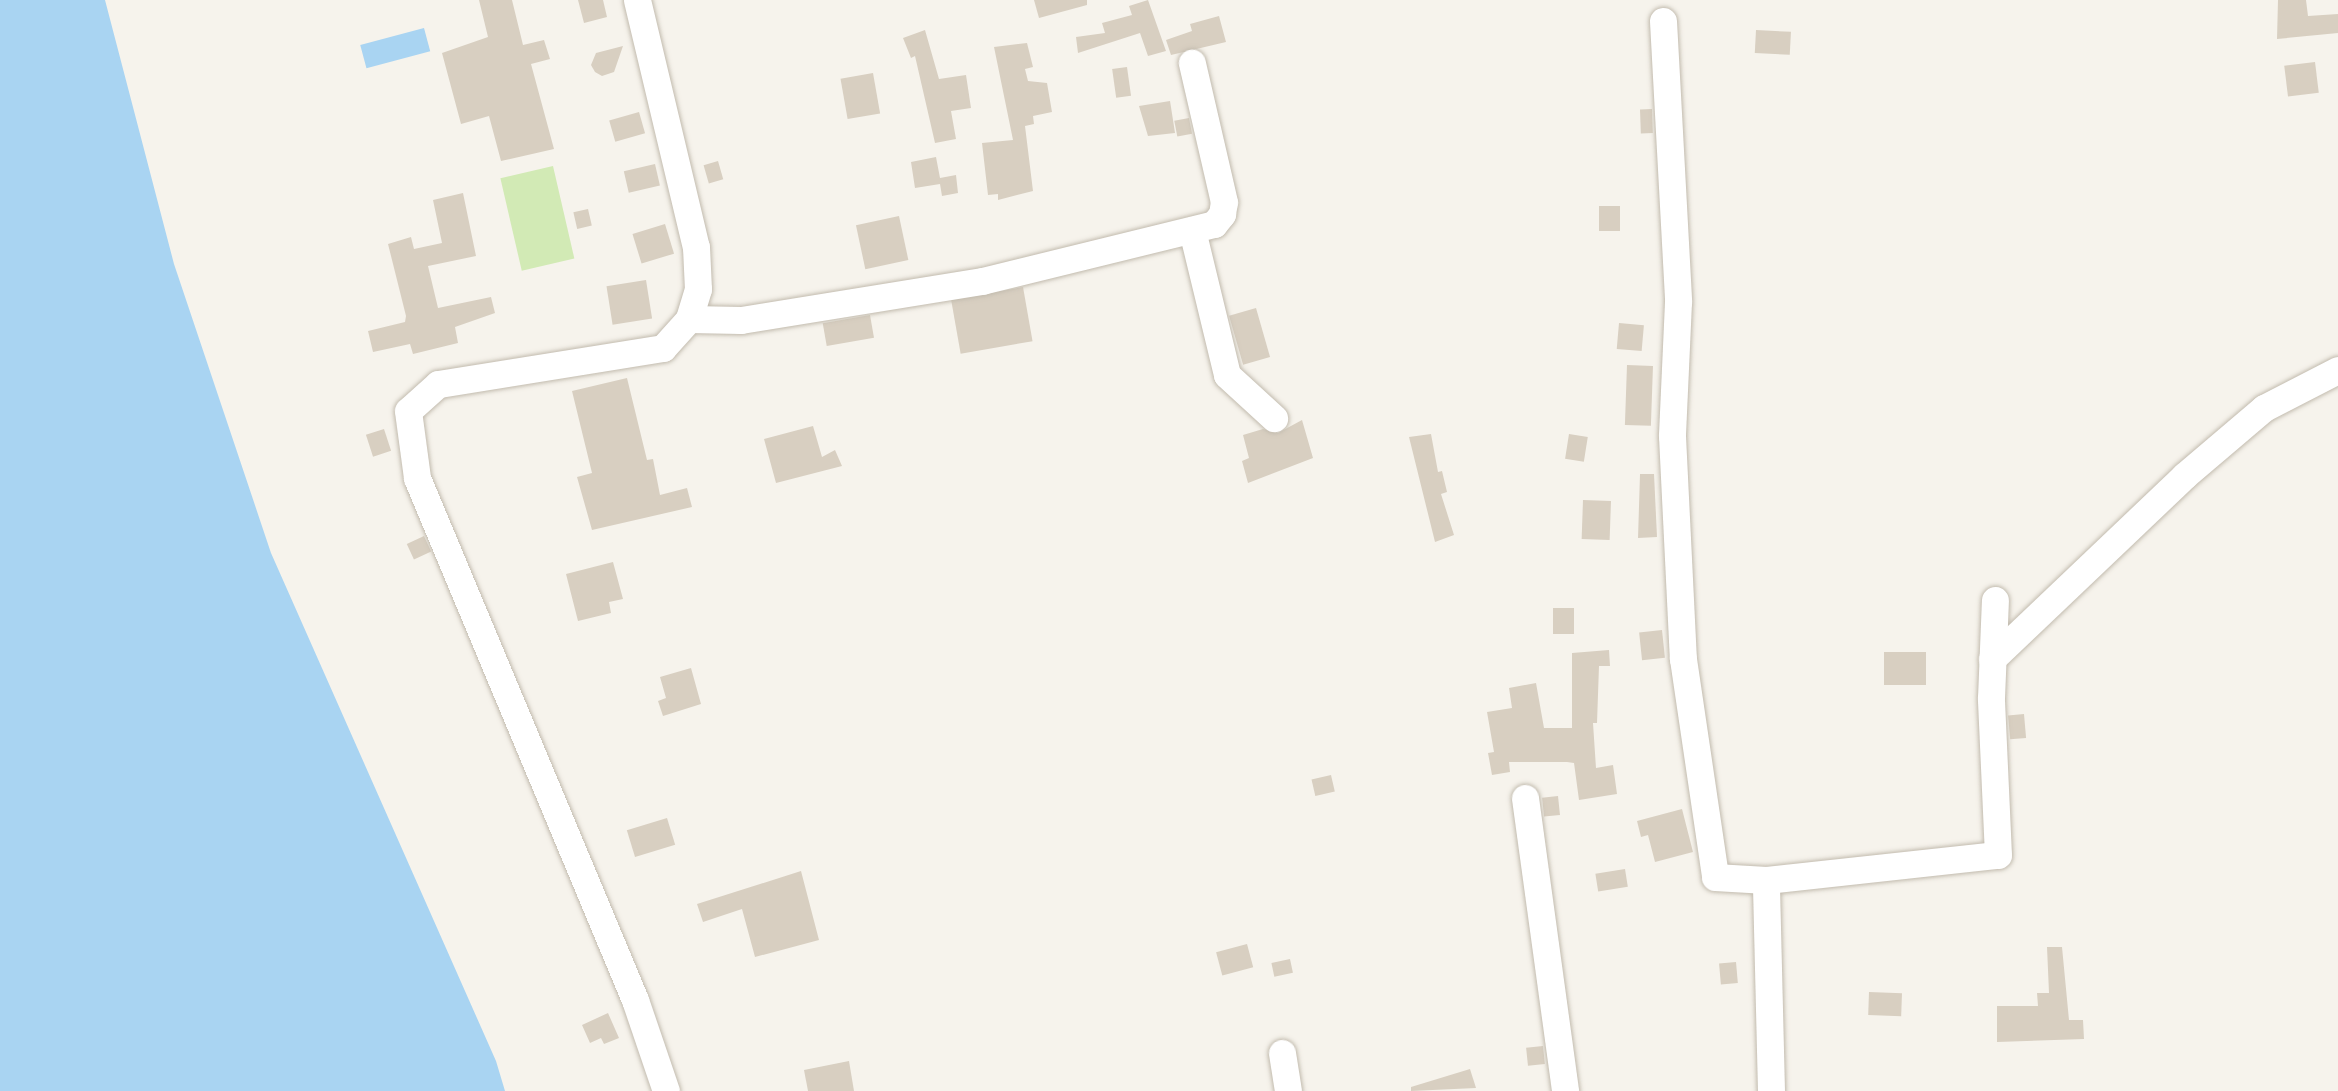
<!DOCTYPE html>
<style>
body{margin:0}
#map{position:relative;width:2338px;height:1091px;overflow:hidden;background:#f6f3ec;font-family:"Alegreya Sans",sans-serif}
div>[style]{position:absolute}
.green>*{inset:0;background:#d2eab5;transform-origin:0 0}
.water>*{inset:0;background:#a9d4f2;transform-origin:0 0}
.building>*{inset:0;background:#d8cfc1;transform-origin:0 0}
.roads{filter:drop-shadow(0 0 2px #c2bbae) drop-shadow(0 0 2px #c2bbae)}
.minor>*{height:27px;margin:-13.5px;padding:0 13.5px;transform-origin:13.5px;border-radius:13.5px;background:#fff}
span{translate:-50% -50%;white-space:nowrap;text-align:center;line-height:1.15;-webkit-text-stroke:6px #fff;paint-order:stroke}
</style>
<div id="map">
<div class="green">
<div style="left:553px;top:166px;width:95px;height:54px;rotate:77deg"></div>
</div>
<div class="water">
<div style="clip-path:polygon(0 0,105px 0,174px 264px,271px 553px,496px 1061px,505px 1091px,0 1091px)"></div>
<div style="left:424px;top:28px;width:24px;height:66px;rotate:75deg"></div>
</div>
<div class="building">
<div style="clip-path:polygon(479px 0,512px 0,523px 45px,544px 40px,550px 59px,531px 64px,554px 149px,501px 161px,489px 116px,461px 124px,442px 53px,488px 37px)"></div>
<div style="clip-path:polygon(578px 0,603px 0,607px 17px,584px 23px)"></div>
<div style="clip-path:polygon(1034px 0,1087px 0,1087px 5px,1039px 18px)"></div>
<div style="clip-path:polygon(1148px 0,1166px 51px,1148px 56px,1140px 33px,1078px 53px,1076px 37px,1105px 33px,1102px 23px,1132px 15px,1129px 6px)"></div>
<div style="clip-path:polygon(2278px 0,2306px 0,2308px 16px,2338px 14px,2338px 33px,2277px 39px)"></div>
<div style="clip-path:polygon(1219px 16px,1226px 42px,1171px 55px,1166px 40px,1192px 31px,1190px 24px)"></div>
<div style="clip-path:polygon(925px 30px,939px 79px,966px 75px,971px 108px,951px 111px,956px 139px,935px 143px,915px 56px,911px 58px,903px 38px)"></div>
<div style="left:1756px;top:30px;width:35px;height:23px;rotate:3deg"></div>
<div style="clip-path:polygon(1027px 43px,1033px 67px,1025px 69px,1028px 81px,1047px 83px,1052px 112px,1033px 116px,1034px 124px,1025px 126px,1033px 191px,998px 200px,998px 194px,988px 195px,982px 143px,1013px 140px,994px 47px)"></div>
<div style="clip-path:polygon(623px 46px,614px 72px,602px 76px,595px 72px,591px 65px,596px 53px)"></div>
<div style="left:2315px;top:62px;width:31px;height:31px;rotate:83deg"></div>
<div style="left:1127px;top:67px;width:29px;height:15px;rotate:82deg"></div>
<div style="left:873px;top:73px;width:41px;height:33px;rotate:80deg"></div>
<div style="clip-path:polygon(1170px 101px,1175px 133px,1148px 136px,1139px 106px)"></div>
<div style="left:1652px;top:109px;width:24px;height:12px;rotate:88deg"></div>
<div style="left:639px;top:112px;width:22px;height:31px;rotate:74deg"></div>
<div style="left:1189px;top:118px;width:16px;height:15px;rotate:79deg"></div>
<div style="clip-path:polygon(936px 157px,940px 178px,956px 175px,958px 193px,942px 196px,940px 184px,915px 188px,911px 162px)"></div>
<div style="left:718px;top:161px;width:19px;height:15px;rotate:74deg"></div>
<div style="left:655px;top:164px;width:22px;height:32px;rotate:77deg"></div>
<div style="clip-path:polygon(463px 193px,476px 256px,428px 266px,438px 308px,491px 297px,495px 313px,455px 327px,458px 343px,413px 354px,410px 344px,373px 352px,368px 331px,405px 322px,406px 316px,388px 244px,411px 237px,414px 249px,442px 243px,433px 200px)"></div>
<div style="left:1599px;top:206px;width:21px;height:25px"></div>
<div style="left:588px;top:209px;width:17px;height:15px;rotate:77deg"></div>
<div style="left:899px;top:216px;width:45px;height:44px;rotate:78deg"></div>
<div style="left:665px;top:224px;width:31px;height:34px;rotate:73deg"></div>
<div style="left:646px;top:280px;width:39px;height:40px;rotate:81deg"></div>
<div style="left:1023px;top:287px;width:55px;height:73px;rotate:80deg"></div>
<div style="left:1256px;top:308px;width:51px;height:28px;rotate:74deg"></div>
<div style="left:870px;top:315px;width:23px;height:48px;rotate:80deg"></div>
<div style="left:1619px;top:323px;width:25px;height:26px;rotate:5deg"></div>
<div style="left:1627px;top:365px;width:26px;height:60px;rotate:2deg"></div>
<div style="clip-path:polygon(627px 378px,647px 460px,653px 459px,660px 495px,687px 488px,692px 507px,592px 530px,577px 477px,592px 473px,572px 391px)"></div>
<div style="clip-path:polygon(1302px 420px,1313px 458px,1248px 483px,1242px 461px,1249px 458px,1243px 435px,1263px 429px,1278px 433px)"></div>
<div style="clip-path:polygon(813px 426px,822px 457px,835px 450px,842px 466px,776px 483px,764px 439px)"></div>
<div style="left:384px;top:429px;width:23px;height:19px;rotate:72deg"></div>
<div style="clip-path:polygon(1431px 434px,1438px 472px,1442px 471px,1447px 492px,1441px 494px,1454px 535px,1435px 542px,1409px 437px)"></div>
<div style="left:1569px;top:434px;width:19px;height:25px;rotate:9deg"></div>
<div style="clip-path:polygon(1640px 474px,1654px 474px,1657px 537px,1638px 538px)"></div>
<div style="left:1583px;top:500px;width:28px;height:39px;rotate:2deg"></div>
<div style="left:424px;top:536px;width:17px;height:19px;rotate:65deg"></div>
<div style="clip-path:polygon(613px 562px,623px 599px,609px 602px,611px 613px,578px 621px,566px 574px)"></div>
<div style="left:1553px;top:608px;width:21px;height:26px"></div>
<div style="left:1662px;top:630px;width:28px;height:23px;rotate:84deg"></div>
<div style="clip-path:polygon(1609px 650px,1610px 666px,1599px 666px,1597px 723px,1593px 723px,1596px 768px,1613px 765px,1617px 794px,1579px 800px,1574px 763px,1567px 762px,1509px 762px,1510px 772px,1492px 775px,1488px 753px,1494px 752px,1487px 712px,1512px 708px,1509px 688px,1536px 683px,1544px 728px,1572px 728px,1572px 653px)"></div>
<div style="left:1926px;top:652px;width:33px;height:42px;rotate:90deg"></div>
<div style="clip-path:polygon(691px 668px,701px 704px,663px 716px,658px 701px,666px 698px,660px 677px)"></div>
<div style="left:2024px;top:714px;width:24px;height:16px;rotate:85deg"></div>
<div style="left:1331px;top:775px;width:17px;height:20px;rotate:77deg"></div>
<div style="left:1558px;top:796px;width:19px;height:16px;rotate:84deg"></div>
<div style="clip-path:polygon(1682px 809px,1693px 852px,1655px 862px,1648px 835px,1641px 837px,1637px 821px)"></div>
<div style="left:667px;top:818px;width:28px;height:42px;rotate:73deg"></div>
<div style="left:1625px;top:869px;width:18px;height:30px;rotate:81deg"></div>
<div style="clip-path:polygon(801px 871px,819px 940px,755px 957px,742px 909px,703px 922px,697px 904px)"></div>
<div style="left:1247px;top:944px;width:24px;height:32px;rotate:75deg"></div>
<div style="clip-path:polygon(2047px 947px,2062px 947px,2069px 1020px,2083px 1020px,2084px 1039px,1997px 1042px,1997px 1006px,2038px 1006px,2037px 993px,2049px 993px)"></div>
<div style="left:1290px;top:959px;width:14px;height:19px;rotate:78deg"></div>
<div style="left:1736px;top:962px;width:21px;height:17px;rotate:85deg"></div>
<div style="left:1869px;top:992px;width:33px;height:23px;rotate:2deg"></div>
<div style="clip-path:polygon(608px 1013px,619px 1038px,604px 1044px,601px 1038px,590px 1043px,582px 1025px)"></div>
<div style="left:1543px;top:1046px;width:18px;height:17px;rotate:84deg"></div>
<div style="clip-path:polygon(849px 1061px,854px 1091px,808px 1091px,804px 1070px)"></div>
<div style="clip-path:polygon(1470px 1069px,1476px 1088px,1411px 1091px,1411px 1087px)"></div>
</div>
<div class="roads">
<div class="minor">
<div style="left:637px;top:0;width:254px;rotate:76.6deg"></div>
<div style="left:696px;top:247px;width:42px;rotate:87.3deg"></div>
<div style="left:698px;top:289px;width:31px;rotate:107deg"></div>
<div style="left:689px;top:319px;width:39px;rotate:132deg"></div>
<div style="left:663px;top:348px;width:228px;rotate:170.9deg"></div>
<div style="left:438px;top:384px;width:40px;rotate:138deg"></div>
<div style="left:408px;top:411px;width:68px;rotate:82.3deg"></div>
<div style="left:417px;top:478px;width:566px;rotate:67.33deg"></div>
<div style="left:635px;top:1000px;width:96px;rotate:71.2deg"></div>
<div style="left:1663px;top:21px;width:281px;rotate:86.9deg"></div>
<div style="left:1678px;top:302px;width:134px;rotate:92.6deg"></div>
<div style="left:1672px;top:436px;width:223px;rotate:87.2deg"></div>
<div style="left:1683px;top:659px;width:220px;rotate:81.6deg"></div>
<div style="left:1715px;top:877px;width:51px;rotate:3.4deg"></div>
<div style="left:1192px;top:230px;width:149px;rotate:76.4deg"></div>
<div style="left:1227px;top:375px;width:64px;rotate:42.5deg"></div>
<div style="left:689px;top:319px;width:52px;rotate:1.1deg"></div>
<div style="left:741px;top:320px;width:244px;rotate:-9.2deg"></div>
<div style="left:982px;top:281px;width:239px;rotate:-13.8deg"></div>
<div style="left:1214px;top:224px;width:13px;rotate:-51deg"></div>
<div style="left:1222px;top:214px;width:12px;rotate:-81deg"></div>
<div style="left:1224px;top:202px;width:143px;rotate:-103deg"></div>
<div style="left:1992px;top:659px;width:265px;rotate:-43.6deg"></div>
<div style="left:2184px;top:476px;width:105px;rotate:-40.4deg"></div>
<div style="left:2264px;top:408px;width:83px;rotate:-27.2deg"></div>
<div style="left:1525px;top:798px;width:296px;rotate:82.2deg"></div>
<div style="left:1282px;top:1053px;width:38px;rotate:81deg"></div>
<div style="left:1771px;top:1091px;width:211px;rotate:-91.4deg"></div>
<div style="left:1766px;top:880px;width:233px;rotate:-6.2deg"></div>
<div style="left:1998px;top:855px;width:157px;rotate:-92.6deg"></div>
<div style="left:1991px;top:698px;width:98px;rotate:-87.7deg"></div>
</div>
</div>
</div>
